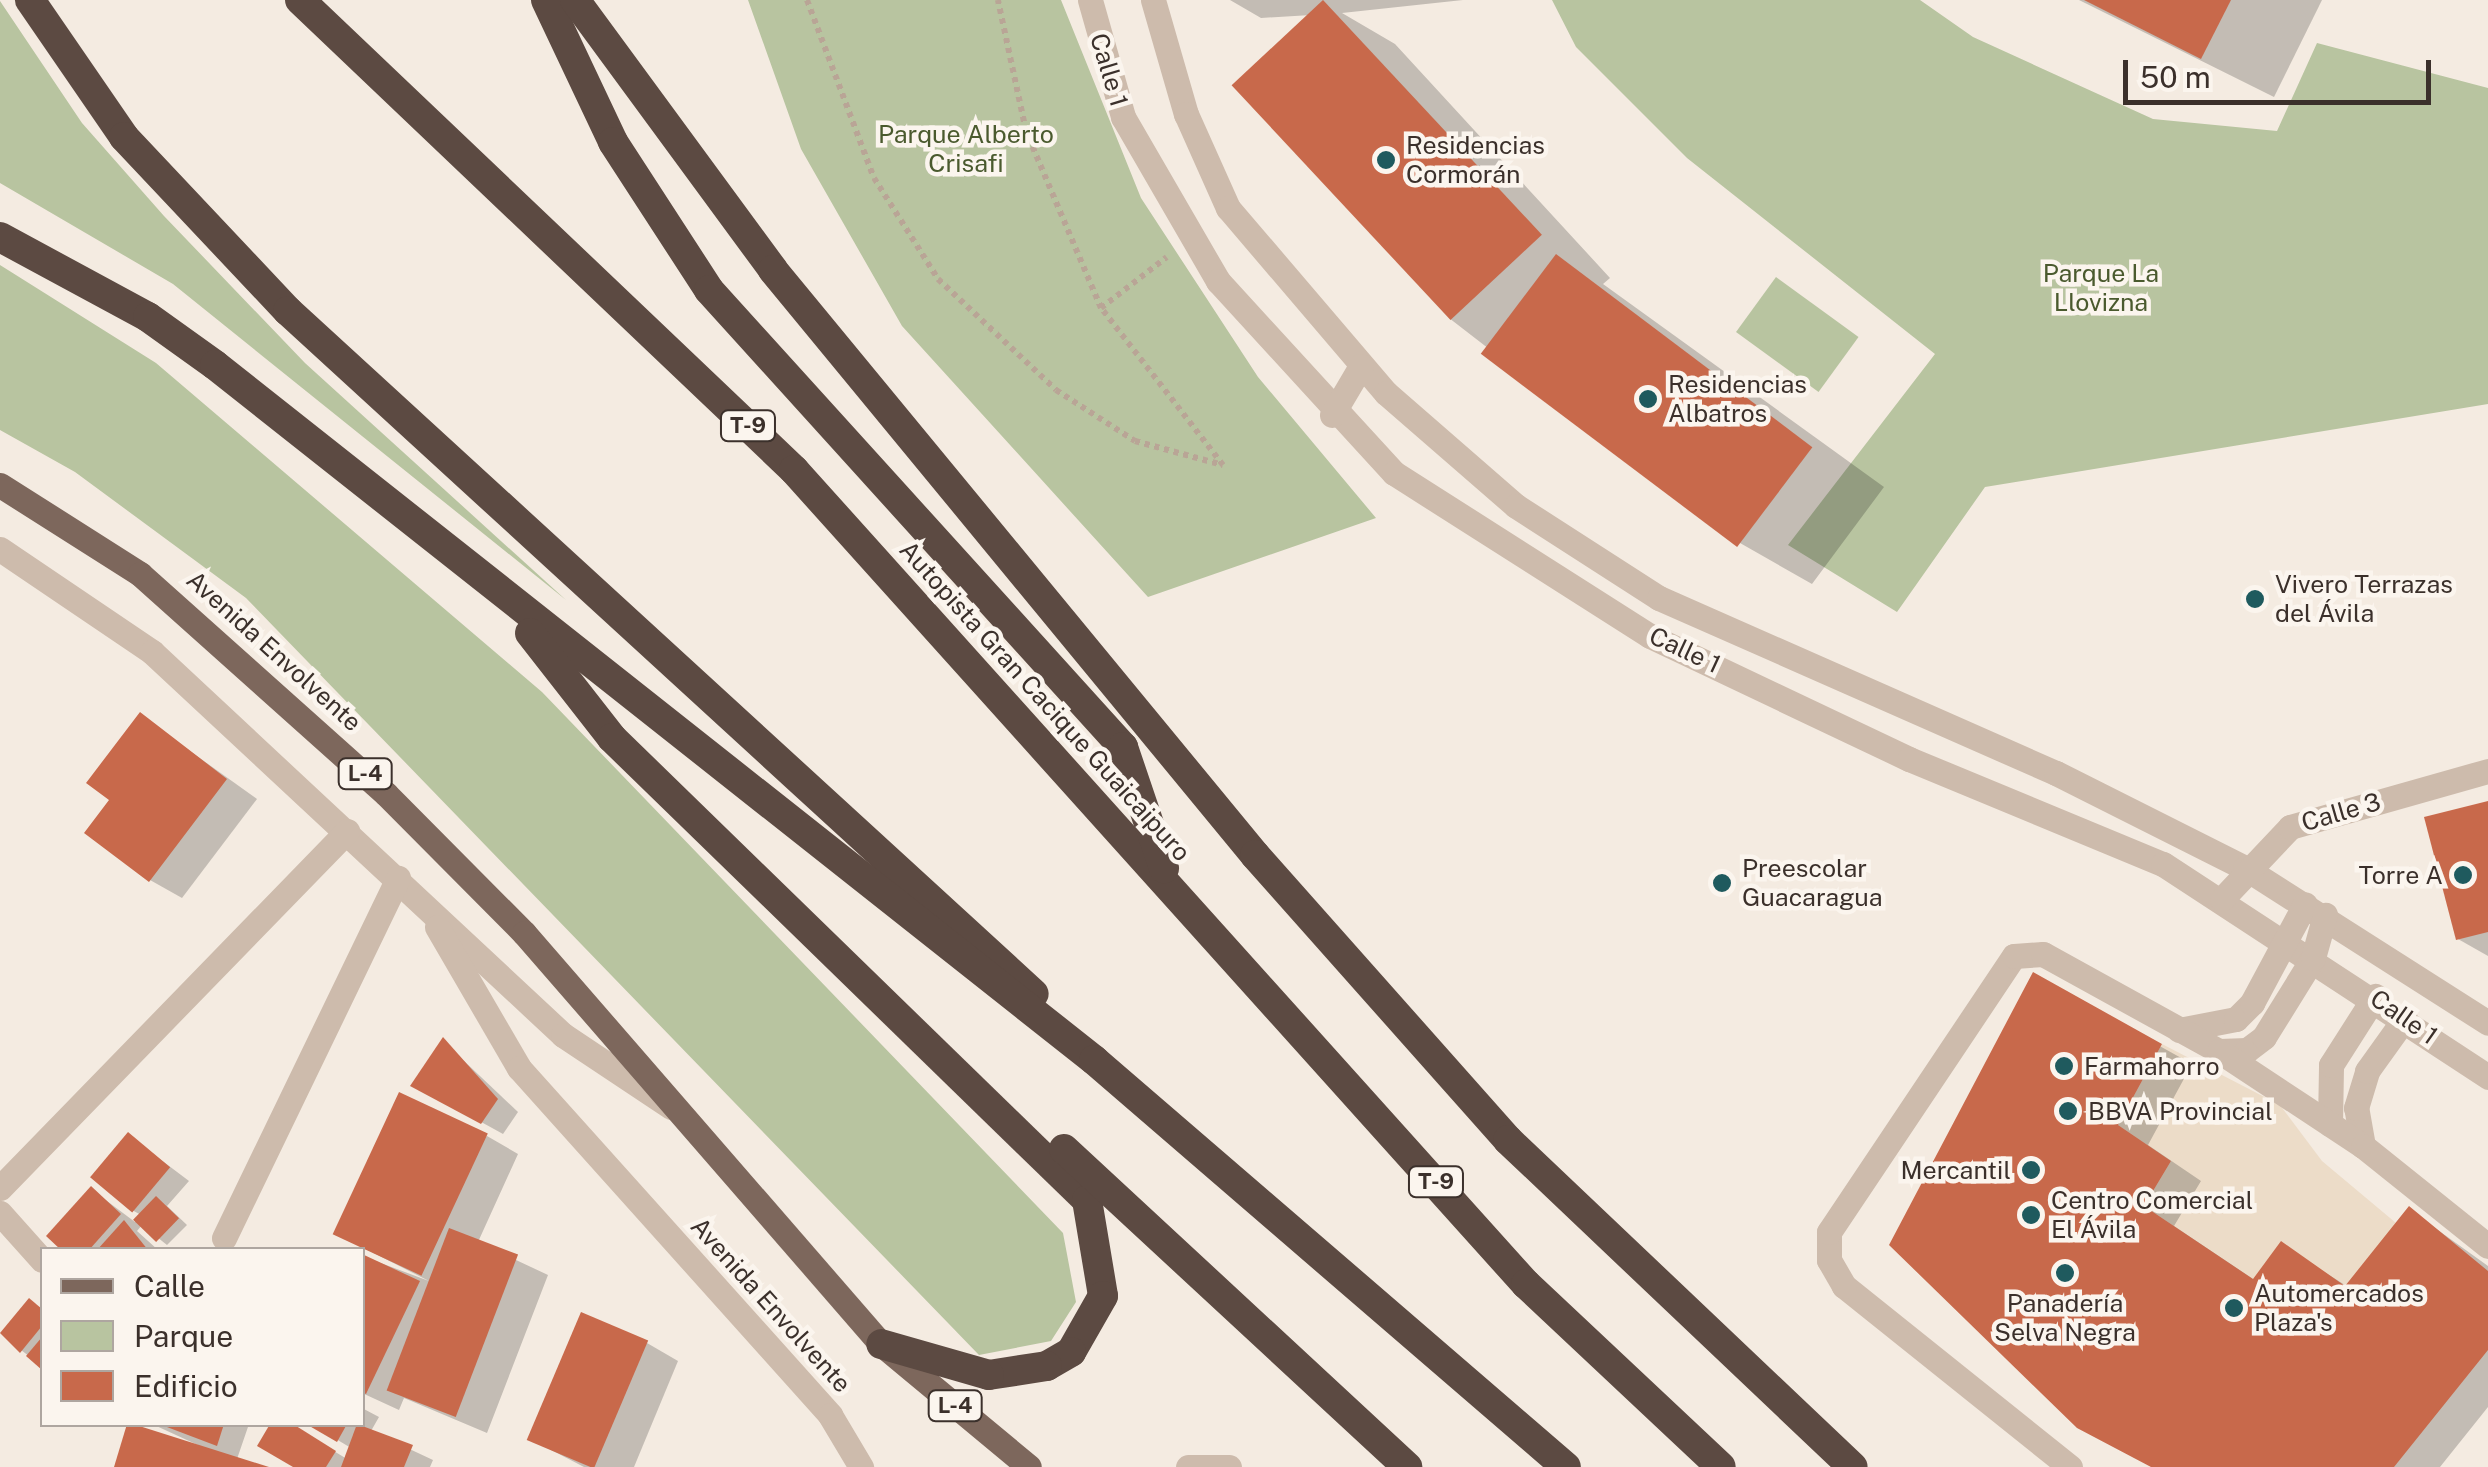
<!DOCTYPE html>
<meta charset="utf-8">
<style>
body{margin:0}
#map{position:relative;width:2488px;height:1467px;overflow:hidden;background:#f4ebe1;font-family:"Public Sans",sans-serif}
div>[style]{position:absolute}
.green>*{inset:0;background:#b8c4a0;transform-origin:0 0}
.plaza>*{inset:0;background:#ecdcc8}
.shadow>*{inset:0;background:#0003}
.building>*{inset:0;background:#c8694b;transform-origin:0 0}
.path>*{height:6px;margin-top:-3px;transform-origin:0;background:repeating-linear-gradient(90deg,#b9a596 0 5px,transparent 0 10px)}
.minor>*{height:25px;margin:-12.5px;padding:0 12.5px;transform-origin:12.5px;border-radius:12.5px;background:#cdbbac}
.major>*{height:25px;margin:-12.5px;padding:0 12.5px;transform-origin:12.5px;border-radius:12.5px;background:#7d675c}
.highway>*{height:30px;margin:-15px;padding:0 15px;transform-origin:15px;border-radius:15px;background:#5c4a42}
.dots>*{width:28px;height:28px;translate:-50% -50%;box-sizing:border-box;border:5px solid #fbf5ee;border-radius:50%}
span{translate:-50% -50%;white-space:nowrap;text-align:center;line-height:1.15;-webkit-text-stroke:9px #fbf5ee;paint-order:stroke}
.shield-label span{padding:2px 8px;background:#fbf5ee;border:2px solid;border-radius:8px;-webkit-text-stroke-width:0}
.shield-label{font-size:22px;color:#3b302b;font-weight:700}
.street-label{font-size:25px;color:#3b302b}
.park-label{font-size:25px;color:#4a5a2e}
.poi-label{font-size:25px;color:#3b302b}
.left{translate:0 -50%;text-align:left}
.right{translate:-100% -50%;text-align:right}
.legend{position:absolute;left:40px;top:1247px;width:325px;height:180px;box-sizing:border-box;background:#fbf5ee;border:2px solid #aea6a0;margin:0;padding:12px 18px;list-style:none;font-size:30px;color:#3b302b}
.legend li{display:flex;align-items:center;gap:20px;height:50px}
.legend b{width:50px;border:2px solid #aea6a0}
.scale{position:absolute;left:2123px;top:60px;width:308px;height:45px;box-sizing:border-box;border:5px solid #3b302b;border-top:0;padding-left:12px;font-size:30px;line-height:35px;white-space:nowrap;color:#3b302b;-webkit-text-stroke:8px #fbf5ee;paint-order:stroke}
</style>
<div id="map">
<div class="green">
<div style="clip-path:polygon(748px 0,1061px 0,1141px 198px,1258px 377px,1376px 518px,1148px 597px,902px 326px,801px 149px)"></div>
<div style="clip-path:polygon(1552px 0,1920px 0,1973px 37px,2153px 119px,2277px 131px,2317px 43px,2488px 88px,2488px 404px,1985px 487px,1897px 612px,1788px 545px,1935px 354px,1687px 158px,1576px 47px)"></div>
<div style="clip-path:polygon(0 1px,82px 123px,164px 216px,305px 363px,566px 600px,173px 284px,0 183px)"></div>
<div style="clip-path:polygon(0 265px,156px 363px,542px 692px,1063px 1233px,1076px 1302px,1051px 1341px,979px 1355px,246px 598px,75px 472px,0 430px)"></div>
<div style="left:1776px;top:277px;width:102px;height:68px;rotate:36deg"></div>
</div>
<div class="plaza">
<div style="clip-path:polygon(2162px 1044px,2280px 1105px,2322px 1161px,2396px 1223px,2345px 1286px,2281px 1242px,2253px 1279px,2144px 1206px,2171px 1161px,2118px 1125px)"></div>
</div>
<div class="shadow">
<div style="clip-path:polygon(1230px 0,1463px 0,1342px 13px,1395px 44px,1610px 278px,1603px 284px,1884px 487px,1812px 584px,1740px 543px,1449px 318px,1311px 15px,1261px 18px)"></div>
<div style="clip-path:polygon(2079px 0,2322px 0,2274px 97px)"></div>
<div style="clip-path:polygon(141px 716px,257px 799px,182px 898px,150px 880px,112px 800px)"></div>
<div style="clip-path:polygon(2488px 803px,2488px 956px,2458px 939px)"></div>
<div style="clip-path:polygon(2034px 976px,2192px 1064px,2148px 1145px,2201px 1181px,2174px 1226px,2256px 1281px,2282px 1245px,2348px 1287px,2410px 1210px,2488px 1266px,2488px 1407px,2440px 1467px,2154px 1467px)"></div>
<div style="clip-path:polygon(443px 1041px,518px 1112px,503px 1134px,414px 1085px)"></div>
<div style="clip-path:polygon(128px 1135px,189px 1181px,167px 1206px,187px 1225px,167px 1245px,142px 1225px,137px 1231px,158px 1250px,65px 1250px,91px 1189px,135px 1222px,141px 1215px,132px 1210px)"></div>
<div style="clip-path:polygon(487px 1136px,518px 1154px,478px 1242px,548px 1275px,487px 1433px,404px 1398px,399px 1410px,362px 1393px,362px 1256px,429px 1281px,336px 1234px)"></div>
<div style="clip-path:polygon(30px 1301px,42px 1309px,42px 1366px,21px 1350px)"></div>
<div style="clip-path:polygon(647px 1343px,678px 1361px,634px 1467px,584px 1467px,530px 1439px)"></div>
<div style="clip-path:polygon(362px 1408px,379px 1417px,371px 1431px,433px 1460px,430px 1467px,298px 1467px,289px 1424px,347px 1459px,351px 1448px,311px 1424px,362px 1424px)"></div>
<div style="clip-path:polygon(249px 1424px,237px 1459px,264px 1467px,117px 1467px,213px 1452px,152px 1424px)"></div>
</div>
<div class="building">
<div style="left:1323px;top:0;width:321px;height:125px;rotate:47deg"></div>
<div style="clip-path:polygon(2084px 0,2231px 0,2201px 59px)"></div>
<div style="left:1556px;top:254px;width:321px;height:125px;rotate:37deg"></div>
<div style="clip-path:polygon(140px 712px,227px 779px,149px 882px,84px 833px,109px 800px,86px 783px)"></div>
<div style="clip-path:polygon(2488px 801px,2488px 932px,2456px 940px,2424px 817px)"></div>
<div style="clip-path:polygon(2033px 972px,2162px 1044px,2118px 1125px,2171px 1161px,2144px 1206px,2253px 1279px,2281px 1241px,2345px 1286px,2409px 1206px,2488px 1271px,2488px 1350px,2394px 1467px,2151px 1467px,2077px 1428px,1889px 1245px)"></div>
<div style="clip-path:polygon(443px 1037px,498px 1099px,481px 1124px,410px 1086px)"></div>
<div style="left:399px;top:1092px;width:98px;height:157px;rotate:25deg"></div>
<div style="left:128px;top:1132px;width:55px;height:59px;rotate:40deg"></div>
<div style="clip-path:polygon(91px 1186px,121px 1214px,89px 1250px,61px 1250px,46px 1236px)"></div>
<div style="left:156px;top:1196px;width:32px;height:33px;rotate:44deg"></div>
<div style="clip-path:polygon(124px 1220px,148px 1250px,97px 1250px)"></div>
<div style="left:449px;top:1228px;width:74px;height:174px;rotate:21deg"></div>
<div style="clip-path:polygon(362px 1254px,420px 1281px,366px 1394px,362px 1392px)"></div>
<div style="clip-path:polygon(29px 1298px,42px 1309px,42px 1326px,20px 1353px,0 1333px)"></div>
<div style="left:581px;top:1312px;width:73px;height:139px;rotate:23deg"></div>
<div style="clip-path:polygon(42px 1337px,42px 1370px,26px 1356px)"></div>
<div style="clip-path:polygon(127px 1424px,133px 1424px,269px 1467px,114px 1467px)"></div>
<div style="clip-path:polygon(159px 1424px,224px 1424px,217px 1446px)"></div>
<div style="clip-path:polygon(270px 1424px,293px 1424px,336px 1451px,326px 1467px,293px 1467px,257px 1446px)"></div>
<div style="clip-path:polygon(306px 1424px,347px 1424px,337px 1442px)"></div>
<div style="clip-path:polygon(357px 1424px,413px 1445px,404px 1467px,341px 1467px)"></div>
</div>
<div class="path">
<div style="left:807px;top:0;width:190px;rotate:69.4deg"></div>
<div style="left:874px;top:178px;width:120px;rotate:57.6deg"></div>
<div style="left:938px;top:279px;width:162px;rotate:43.2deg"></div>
<div style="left:1056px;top:390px;width:94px;rotate:32.8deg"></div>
<div style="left:1135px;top:441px;width:91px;rotate:15.3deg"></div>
<div style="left:1223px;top:465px;width:199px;rotate:-127.8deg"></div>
<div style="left:1101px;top:308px;width:192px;rotate:-113deg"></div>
<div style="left:1026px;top:131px;width:134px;rotate:-102.1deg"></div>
<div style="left:1101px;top:308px;width:83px;rotate:-37.7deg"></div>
</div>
<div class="minor">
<div style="left:1090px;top:0;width:122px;rotate:74.2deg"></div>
<div style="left:1123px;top:117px;width:190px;rotate:59.9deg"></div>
<div style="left:1218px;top:281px;width:260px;rotate:47.5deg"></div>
<div style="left:1394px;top:473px;width:303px;rotate:32.5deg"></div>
<div style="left:1650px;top:636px;width:287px;rotate:25.4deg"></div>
<div style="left:1909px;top:759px;width:275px;rotate:22.5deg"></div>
<div style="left:2163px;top:864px;width:389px;rotate:33.2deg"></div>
<div style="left:1153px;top:0;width:119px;rotate:73.9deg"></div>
<div style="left:1186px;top:114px;width:103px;rotate:65.9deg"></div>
<div style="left:1228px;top:208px;width:243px;rotate:49.5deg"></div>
<div style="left:1386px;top:393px;width:172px;rotate:41deg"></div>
<div style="left:1516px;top:506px;width:170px;rotate:32.8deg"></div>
<div style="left:1659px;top:598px;width:434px;rotate:23.8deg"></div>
<div style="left:2056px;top:773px;width:212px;rotate:26.7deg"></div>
<div style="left:2245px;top:868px;width:288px;rotate:32.5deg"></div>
<div style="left:1332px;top:415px;width:57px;rotate:-59.4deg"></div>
<div style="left:0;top:549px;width:184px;rotate:34.1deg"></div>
<div style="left:152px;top:652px;width:562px;rotate:42.98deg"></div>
<div style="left:563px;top:1035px;width:130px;rotate:33.7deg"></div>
<div style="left:2222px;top:899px;width:99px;rotate:-46.6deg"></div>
<div style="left:2290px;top:827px;width:206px;rotate:-15.8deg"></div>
<div style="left:437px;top:927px;width:163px;rotate:59.8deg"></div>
<div style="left:519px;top:1068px;width:466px;rotate:48.1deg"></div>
<div style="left:830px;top:1415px;width:61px;rotate:59.2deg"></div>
<div style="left:2179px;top:1030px;width:58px;rotate:-10.9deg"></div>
<div style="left:2236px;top:1019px;width:23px;rotate:-45deg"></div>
<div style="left:2252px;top:1003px;width:112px;rotate:-61.8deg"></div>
<div style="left:2219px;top:1051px;width:28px;rotate:-2deg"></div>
<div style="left:2247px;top:1050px;width:21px;rotate:-37deg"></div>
<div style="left:2264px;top:1037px;width:93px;rotate:-58.2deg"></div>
<div style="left:2313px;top:958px;width:45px;rotate:-74.4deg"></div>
<div style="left:2330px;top:1124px;width:59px;rotate:-89deg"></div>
<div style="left:2331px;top:1065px;width:82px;rotate:-57.5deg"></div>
<div style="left:2363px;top:1146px;width:39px;rotate:-100deg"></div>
<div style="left:2356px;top:1108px;width:39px;rotate:-73deg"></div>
<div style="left:2367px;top:1071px;width:65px;rotate:-54.4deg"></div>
<div style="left:0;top:1188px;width:498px;rotate:-45.8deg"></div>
<div style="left:0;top:1213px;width:63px;rotate:48.2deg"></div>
<div style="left:224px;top:1238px;width:400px;rotate:-64.2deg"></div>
<div style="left:1188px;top:1467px;width:41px"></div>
<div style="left:2070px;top:1467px;width:290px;rotate:-141.3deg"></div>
<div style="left:1844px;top:1286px;width:30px;rotate:-120deg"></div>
<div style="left:1829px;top:1260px;width:28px;rotate:-90deg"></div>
<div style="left:1829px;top:1232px;width:332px;rotate:-56.2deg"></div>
<div style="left:2014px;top:956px;width:29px;rotate:-4deg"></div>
<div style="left:2043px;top:954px;width:201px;rotate:28.9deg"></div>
<div style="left:2219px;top:1051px;width:173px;rotate:33.4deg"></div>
<div style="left:2363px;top:1146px;width:160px;rotate:38.7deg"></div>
</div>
<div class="major">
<div style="left:0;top:485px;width:166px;rotate:32.4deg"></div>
<div style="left:140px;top:574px;width:330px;rotate:41.8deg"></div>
<div style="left:386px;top:794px;width:196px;rotate:45.2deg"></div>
<div style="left:524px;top:933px;width:544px;rotate:49.02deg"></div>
<div style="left:881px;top:1344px;width:192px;rotate:39.7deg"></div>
</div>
<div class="highway">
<div style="left:30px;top:0;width:166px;rotate:55.5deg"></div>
<div style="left:124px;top:137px;width:239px;rotate:46.7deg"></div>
<div style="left:288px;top:311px;width:1011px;rotate:42.48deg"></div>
<div style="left:300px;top:0;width:682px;rotate:43.57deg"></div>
<div style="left:794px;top:470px;width:1095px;rotate:48.04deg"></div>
<div style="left:1526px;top:1284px;width:267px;rotate:43.2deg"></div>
<div style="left:546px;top:0;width:157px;rotate:64.7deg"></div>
<div style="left:613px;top:142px;width:176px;rotate:57deg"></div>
<div style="left:709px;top:290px;width:617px;rotate:47.83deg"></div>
<div style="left:1123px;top:747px;width:128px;rotate:71.3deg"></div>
<div style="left:575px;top:0;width:335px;rotate:53.7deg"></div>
<div style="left:773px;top:270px;width:758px;rotate:50.51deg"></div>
<div style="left:1255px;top:855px;width:381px;rotate:48.4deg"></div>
<div style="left:1508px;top:1140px;width:475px;rotate:43.5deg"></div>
<div style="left:0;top:237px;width:168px;rotate:28.4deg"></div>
<div style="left:148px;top:317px;width:82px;rotate:35.6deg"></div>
<div style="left:215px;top:365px;width:1121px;rotate:38.33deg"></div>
<div style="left:1094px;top:1060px;width:623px;rotate:40.77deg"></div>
<div style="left:530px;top:633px;width:133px;rotate:52deg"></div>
<div style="left:612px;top:738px;width:663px;rotate:44.21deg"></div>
<div style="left:1087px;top:1200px;width:97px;rotate:80.5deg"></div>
<div style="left:1103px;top:1296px;width:64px;rotate:119.7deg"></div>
<div style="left:1071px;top:1352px;width:28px;rotate:150deg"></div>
<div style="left:1047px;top:1366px;width:59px;rotate:171.2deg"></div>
<div style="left:989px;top:1375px;width:112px;rotate:-164deg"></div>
<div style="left:1064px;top:1149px;width:468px;rotate:42.8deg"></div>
</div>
<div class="dots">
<div style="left:1386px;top:160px;background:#1f5a5e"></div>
<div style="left:1648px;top:399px;background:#1f5a5e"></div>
<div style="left:2255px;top:599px;background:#1f5a5e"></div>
<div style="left:2463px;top:875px;background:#1f5a5e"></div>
<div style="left:1722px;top:883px;background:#1f5a5e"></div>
<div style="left:2064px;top:1066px;background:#1f5a5e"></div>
<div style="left:2068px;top:1111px;background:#1f5a5e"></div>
<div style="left:2031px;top:1170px;background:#1f5a5e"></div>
<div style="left:2031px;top:1215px;background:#1f5a5e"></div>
<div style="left:2065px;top:1273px;background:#1f5a5e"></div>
<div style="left:2234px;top:1308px;background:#1f5a5e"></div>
</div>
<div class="shield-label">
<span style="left:748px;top:426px">T-9</span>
<span style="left:365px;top:774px">L-4</span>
<span style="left:1436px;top:1182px">T-9</span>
<span style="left:955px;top:1406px">L-4</span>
</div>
<div class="street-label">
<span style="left:1109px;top:70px;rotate:73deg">Calle 1</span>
<span style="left:1685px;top:650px;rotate:25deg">Calle 1</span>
<span style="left:274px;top:651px;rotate:42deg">Avenida Envolvente</span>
<span style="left:1045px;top:701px;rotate:48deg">Autopista Gran Cacique Guaicaipuro</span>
<span style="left:2341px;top:812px;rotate:-16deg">Calle 3</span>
<span style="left:2404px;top:1017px;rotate:35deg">Calle 1</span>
<span style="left:771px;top:1305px;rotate:48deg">Avenida Envolvente</span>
</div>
<div class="park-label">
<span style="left:966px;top:149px">Parque Alberto<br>Crisafi</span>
<span style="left:2101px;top:288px">Parque La<br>Llovizna</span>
</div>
<div class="poi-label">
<span class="left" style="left:1406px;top:160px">Residencias<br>Cormorán</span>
<span class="left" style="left:1668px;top:399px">Residencias<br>Albatros</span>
<span class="left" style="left:2275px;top:599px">Vivero Terrazas<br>del Ávila</span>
<span class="left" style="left:1742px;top:883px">Preescolar<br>Guacaragua</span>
<span class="right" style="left:2443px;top:875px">Torre A</span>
<span class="left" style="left:2084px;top:1066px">Farmahorro</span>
<span class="left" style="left:2088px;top:1111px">BBVA Provincial</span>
<span class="right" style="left:2011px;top:1170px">Mercantil</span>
<span class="left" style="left:2051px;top:1215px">Centro Comercial<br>El Ávila</span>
<span class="left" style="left:2254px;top:1308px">Automercados<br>Plaza's</span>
<span style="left:2065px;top:1318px">Panadería<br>Selva Negra</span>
</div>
<ul class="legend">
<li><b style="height:12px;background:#7d675c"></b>Calle</li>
<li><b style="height:28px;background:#b8c4a0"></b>Parque</li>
<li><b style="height:28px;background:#c8694b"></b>Edificio</li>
</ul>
<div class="scale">50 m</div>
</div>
